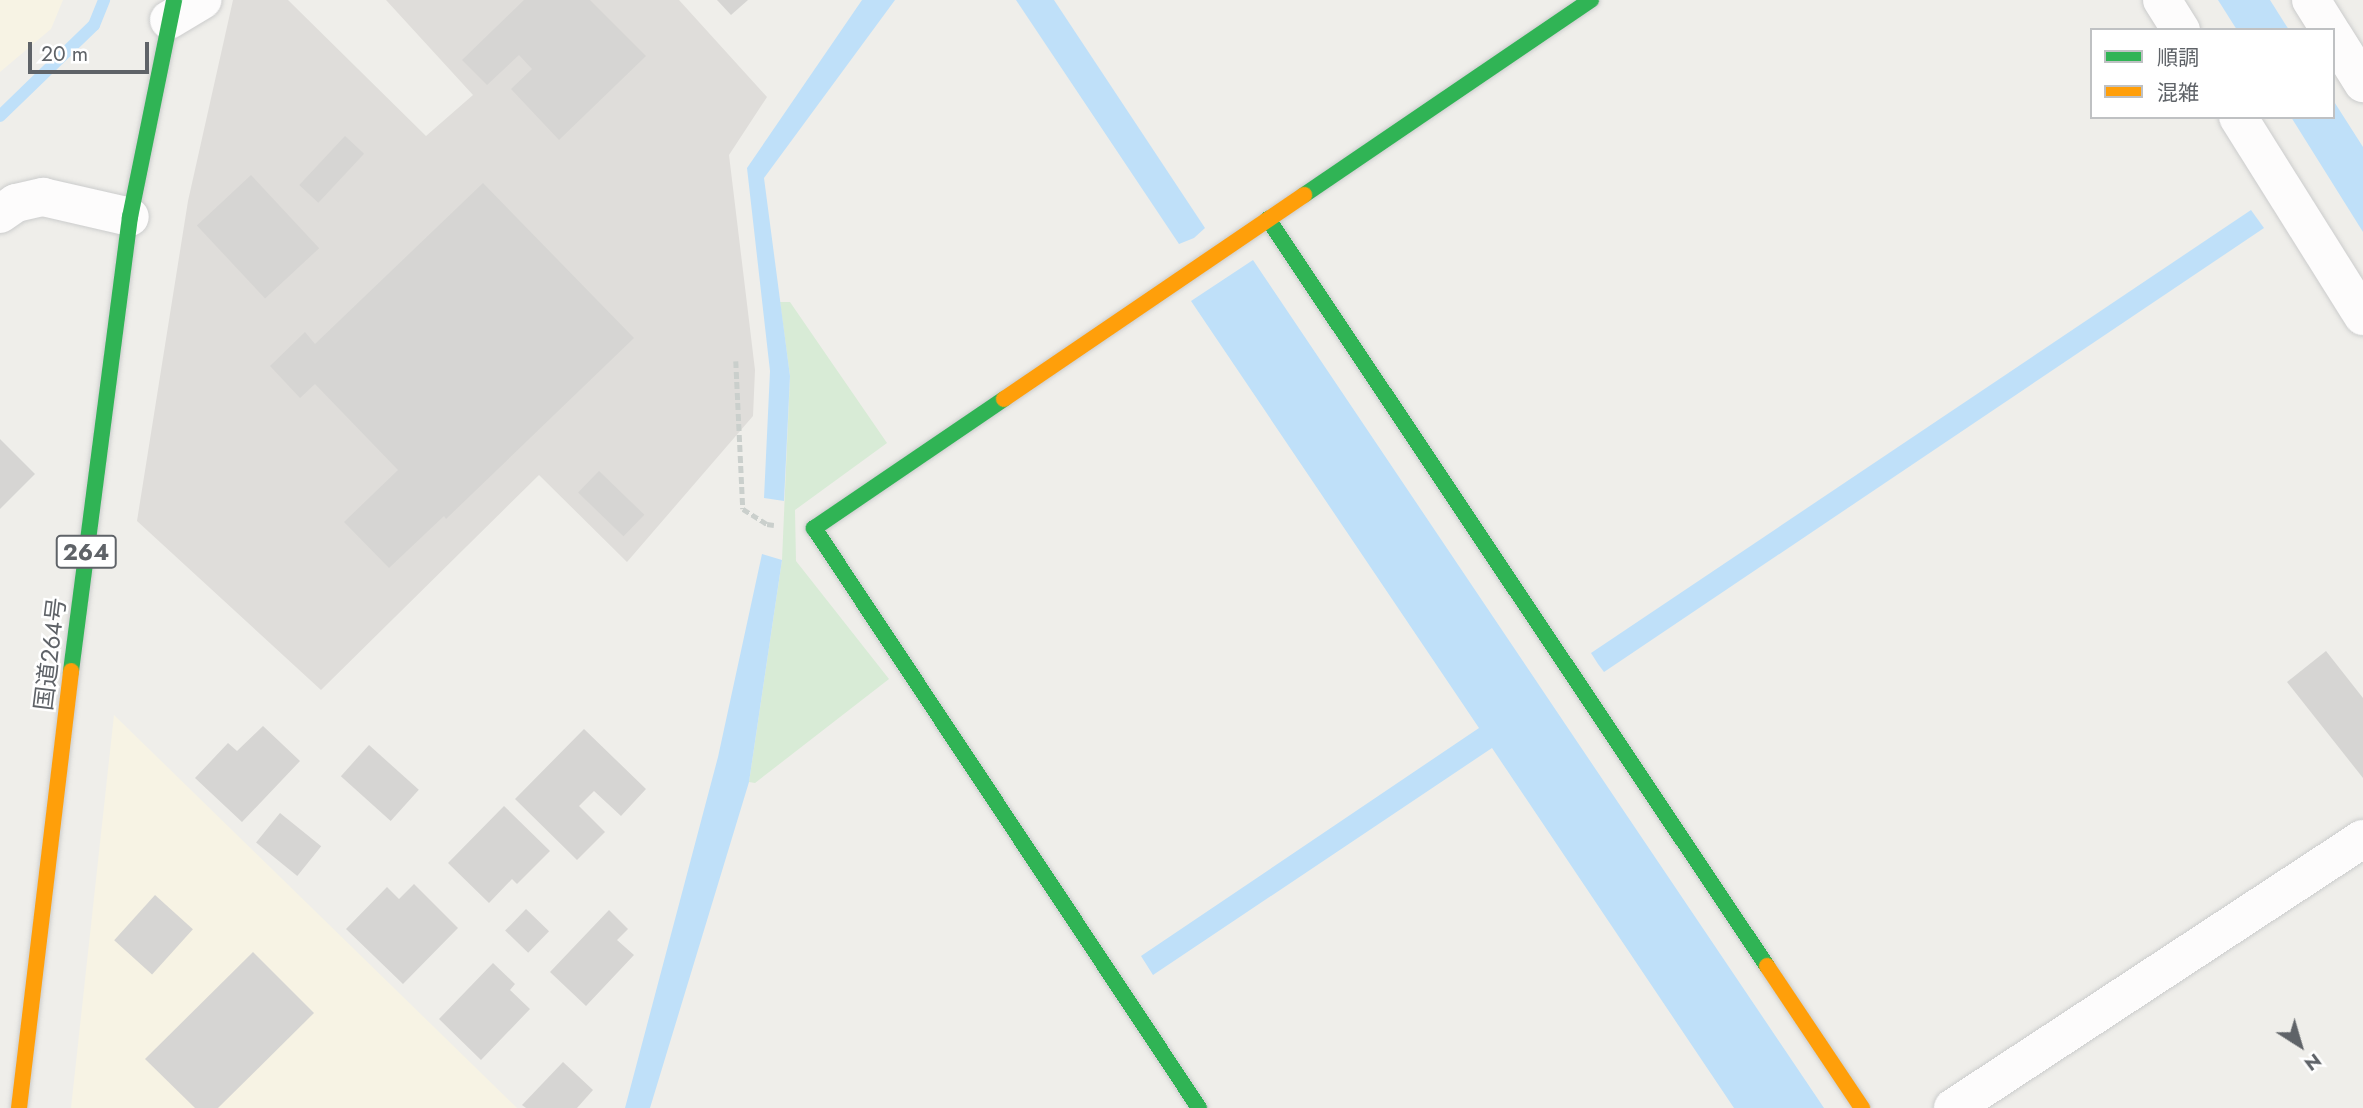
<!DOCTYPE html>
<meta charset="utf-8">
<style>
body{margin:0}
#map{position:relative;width:2363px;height:1108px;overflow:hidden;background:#efeeea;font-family:Jost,"Noto Sans JP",sans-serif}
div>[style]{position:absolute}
.commercial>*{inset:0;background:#f7f3e4}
.industrial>*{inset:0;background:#dfddda}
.green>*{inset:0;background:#d8ebd6}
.water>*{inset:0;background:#bfe0f9}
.stream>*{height:12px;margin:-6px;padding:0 6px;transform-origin:6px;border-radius:6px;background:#bfe0f9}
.building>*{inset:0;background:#d6d5d3;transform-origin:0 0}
.path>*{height:4.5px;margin-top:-2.25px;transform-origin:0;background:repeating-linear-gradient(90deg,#cacfcc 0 7px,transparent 0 10.5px)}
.roads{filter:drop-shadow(0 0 2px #cbcccc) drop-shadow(0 0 2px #cbcccc)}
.street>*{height:38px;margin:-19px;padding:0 19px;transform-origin:19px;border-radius:19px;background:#fdfcfc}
.fast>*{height:16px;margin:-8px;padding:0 8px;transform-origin:8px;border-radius:8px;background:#30b455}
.slow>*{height:16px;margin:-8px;padding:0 8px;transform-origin:8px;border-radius:8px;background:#ff9f0a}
span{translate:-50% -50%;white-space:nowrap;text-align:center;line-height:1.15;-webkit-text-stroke:5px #fff;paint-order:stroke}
.shield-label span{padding:2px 5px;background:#fff;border:2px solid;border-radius:5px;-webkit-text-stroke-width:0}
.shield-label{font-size:23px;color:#5f6368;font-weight:700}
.street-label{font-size:24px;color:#5f6368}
.legend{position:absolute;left:2090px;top:28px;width:245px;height:91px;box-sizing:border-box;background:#fff;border:2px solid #bfc1c3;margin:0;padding:9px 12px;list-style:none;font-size:21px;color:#5f6368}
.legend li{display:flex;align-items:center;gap:14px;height:35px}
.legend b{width:35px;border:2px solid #bfc1c3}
.north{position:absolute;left:2265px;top:1010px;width:70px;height:70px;-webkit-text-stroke:5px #fff;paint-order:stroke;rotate:143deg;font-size:19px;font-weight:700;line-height:28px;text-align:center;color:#5f6368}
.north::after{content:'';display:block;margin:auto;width:24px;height:32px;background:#5f6368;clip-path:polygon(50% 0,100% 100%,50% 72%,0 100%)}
.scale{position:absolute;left:28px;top:42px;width:121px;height:32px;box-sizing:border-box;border:4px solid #5f6368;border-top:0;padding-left:9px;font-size:21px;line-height:24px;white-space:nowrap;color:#5f6368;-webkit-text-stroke:5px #fff;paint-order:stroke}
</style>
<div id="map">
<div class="commercial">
<div style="clip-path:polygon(0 0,63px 0,51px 29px,0 72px)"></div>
<div style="clip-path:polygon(114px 715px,517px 1108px,71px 1108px)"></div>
</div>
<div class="industrial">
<div style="clip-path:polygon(233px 0,288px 0,426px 136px,473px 95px,386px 0,679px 0,767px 97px,729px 155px,755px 370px,753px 416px,627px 562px,539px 475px,321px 690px,137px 521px,188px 201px)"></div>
</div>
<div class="green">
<div style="clip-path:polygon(780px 302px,790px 302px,887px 443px,795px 510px,796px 561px,889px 679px,755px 783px,749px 782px,782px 560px,790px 376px)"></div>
</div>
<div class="water">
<div style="clip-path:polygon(862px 0,895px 0,764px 178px,790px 376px,784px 501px,764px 498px,770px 371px,747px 168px)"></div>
<div style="clip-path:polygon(1016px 0,1054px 0,1205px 228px,1194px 238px,1179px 244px)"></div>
<div style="clip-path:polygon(2218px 0,2270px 0,2289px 30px,2237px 30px)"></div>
<div style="clip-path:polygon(2333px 100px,2363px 147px,2363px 232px,2291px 117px,2333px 117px)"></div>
<div style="clip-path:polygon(2251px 210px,2264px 228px,1604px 672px,1598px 664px,1591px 653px)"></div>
<div style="clip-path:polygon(1253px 260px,1547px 697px,1824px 1108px,1734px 1108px,1492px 748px,1153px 975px,1141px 956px,1479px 728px,1191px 301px)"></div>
<div style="clip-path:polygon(762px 554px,782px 560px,749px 782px,650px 1108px,625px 1108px,718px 757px)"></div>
</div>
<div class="stream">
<div style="left:0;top:116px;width:131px;rotate:-44.1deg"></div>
<div style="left:94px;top:25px;width:27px;rotate:-68deg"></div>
</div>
<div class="building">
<div style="clip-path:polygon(524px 0,590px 0,646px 56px,559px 140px,511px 89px,532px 69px,519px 55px,487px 85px,462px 60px)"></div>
<div style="clip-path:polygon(717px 0,748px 0,731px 15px)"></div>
<div style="left:345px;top:136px;width:26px;height:67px;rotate:43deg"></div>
<div style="left:251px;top:175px;width:100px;height:74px;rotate:47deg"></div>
<div style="clip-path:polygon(483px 183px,634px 338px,446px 519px,444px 516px,389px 568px,344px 522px,398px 470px,315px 384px,300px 398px,270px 366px,305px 332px,315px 344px)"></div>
<div style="clip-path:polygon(0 439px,35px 474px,0 509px)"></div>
<div style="left:599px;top:471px;width:63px;height:30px;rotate:44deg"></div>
<div style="clip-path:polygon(2326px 651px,2363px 698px,2363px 778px,2287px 682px)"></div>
<div style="clip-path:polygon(263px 726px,300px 761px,242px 822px,195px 778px,228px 743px,237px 751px)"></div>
<div style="clip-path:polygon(584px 729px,646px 789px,621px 816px,594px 791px,579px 806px,605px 832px,577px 860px,515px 799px)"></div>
<div style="left:369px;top:745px;width:67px;height:42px;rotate:42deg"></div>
<div style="clip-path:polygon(504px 806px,550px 851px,517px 884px,512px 879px,489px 903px,448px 863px)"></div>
<div style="left:280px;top:813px;width:53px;height:38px;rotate:39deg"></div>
<div style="clip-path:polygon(414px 884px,458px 928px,403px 984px,346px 929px,387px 887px,399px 899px)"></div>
<div style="left:155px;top:895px;width:51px;height:61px;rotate:42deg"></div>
<div style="left:526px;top:909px;width:32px;height:30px;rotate:44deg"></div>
<div style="clip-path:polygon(609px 910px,628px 929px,617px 940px,634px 955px,586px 1006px,550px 972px)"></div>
<div style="clip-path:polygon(253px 952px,314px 1013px,218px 1108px,195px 1108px,145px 1059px)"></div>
<div style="clip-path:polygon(493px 963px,515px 984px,510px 990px,530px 1009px,481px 1060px,439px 1019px)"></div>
<div style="clip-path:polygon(563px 1062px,593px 1090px,577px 1108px,526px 1108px,522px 1105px)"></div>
</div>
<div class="path">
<div style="left:736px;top:361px;width:148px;rotate:87.3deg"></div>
<div style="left:743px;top:509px;width:28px;rotate:32deg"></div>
<div style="left:767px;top:524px;width:7px;rotate:8deg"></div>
</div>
<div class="roads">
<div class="street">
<div style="left:2162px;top:0;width:36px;rotate:58deg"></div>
<div style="left:2311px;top:0;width:36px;rotate:58deg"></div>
<div style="left:169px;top:20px;width:39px;rotate:-31deg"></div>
<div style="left:2333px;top:35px;width:57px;rotate:58deg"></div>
<div style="left:2238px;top:117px;width:235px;rotate:57.9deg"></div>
<div style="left:0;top:214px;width:19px;rotate:-35deg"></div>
<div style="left:16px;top:203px;width:28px;rotate:-13deg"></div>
<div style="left:43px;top:197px;width:89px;rotate:12.9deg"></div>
<div style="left:1953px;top:1108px;width:490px;rotate:-33.3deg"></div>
</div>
<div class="fast">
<div style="left:1304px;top:195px;width:347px;rotate:-34.2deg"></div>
<div style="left:1268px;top:219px;width:898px;rotate:56.26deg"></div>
<div style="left:1004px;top:399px;width:230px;rotate:145.8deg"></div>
<div style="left:814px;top:528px;width:696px;rotate:56.42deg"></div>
<div style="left:71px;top:671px;width:458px;rotate:-82.6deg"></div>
<div style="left:130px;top:217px;width:221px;rotate:-78.5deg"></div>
</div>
<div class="slow">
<div style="left:1004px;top:399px;width:363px;rotate:-34.2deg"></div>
<div style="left:1767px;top:966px;width:171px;rotate:56.2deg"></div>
<div style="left:19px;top:1108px;width:440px;rotate:-83.2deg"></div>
</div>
</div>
<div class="shield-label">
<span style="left:86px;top:552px">264</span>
</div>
<div class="street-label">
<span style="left:50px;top:654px;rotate:-83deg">国道264号</span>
</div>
<ul class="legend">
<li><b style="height:9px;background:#30b455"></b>順調</li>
<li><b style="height:9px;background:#ff9f0a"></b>混雑</li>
</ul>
<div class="north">N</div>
<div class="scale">20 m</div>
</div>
